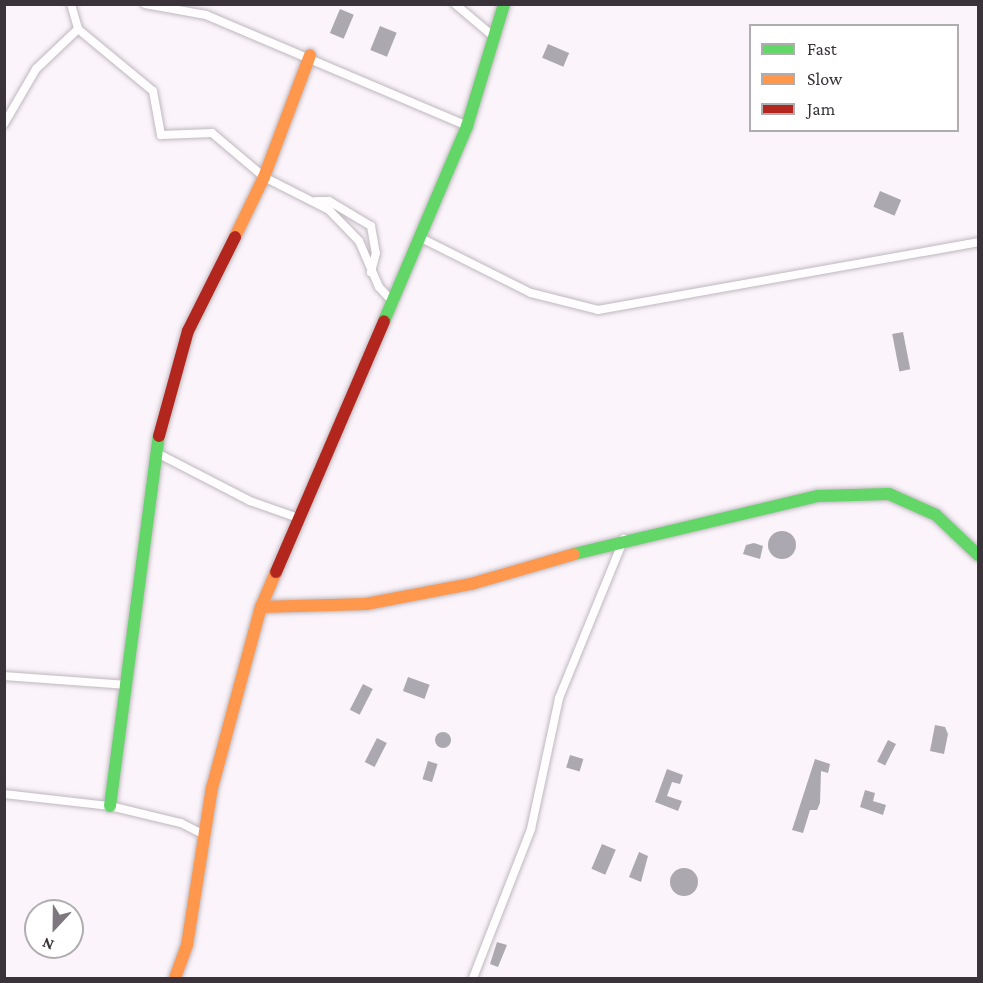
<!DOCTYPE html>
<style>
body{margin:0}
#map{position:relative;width:983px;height:983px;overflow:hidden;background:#fcf4fb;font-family:"Crimson Pro",serif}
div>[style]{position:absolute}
.building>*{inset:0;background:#aca8af;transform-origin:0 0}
.round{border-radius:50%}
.roads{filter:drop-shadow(0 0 2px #beb8be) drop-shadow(0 0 2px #beb8be)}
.street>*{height:8px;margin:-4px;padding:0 4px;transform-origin:4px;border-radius:4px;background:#fffdfe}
.fast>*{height:12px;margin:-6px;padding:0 6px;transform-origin:6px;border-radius:6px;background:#63d668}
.slow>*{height:12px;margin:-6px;padding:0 6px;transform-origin:6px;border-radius:6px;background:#ff974d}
.jam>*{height:12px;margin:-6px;padding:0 6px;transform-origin:6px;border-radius:6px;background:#b3261e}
span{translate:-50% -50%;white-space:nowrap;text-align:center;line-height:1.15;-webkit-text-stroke:6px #fff;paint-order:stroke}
.frame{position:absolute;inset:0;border:6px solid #3a3339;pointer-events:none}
.legend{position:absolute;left:749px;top:24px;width:210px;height:108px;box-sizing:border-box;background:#fff;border:2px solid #b0adb0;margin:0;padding:8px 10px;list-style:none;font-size:18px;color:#3a3339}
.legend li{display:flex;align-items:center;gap:12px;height:30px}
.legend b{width:30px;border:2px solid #b0adb0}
.north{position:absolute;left:24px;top:899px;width:60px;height:60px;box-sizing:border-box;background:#fff;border:2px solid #b0adb0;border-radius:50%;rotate:202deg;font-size:16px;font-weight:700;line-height:24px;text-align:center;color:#3a3339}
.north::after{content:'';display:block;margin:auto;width:21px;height:27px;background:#7e777d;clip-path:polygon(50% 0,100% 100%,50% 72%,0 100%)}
</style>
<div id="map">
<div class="building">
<div style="left:340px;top:9px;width:15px;height:26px;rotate:23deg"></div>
<div style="left:380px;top:26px;width:18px;height:26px;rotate:22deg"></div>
<div style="left:548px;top:44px;width:23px;height:15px;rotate:23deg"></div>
<div style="left:880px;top:191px;width:23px;height:17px;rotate:23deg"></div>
<div style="left:903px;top:332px;width:38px;height:11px;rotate:79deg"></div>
<div class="round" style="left:768px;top:531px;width:28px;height:28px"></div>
<div style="clip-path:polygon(754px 543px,763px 546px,760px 559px,743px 554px,746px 545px)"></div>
<div style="left:408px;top:677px;width:23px;height:15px;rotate:20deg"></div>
<div style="left:363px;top:684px;width:11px;height:29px;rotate:27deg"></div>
<div style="clip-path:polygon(935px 725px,945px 727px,948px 734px,944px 754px,930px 751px)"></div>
<div class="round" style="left:435px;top:732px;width:16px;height:16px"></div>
<div style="left:377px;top:738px;width:11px;height:27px;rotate:27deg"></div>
<div style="left:888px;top:740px;width:9px;height:24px;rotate:27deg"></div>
<div style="left:570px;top:755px;width:14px;height:13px;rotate:17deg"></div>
<div style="clip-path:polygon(815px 759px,830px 764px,828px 773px,821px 771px,820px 803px,817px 810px,810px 810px,803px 833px,792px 830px)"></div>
<div style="left:428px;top:761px;width:10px;height:19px;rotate:17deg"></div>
<div style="clip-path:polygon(667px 769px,683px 775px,680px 784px,672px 782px,667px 796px,682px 801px,678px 811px,655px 802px)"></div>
<div style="clip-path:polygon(865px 790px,875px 793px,873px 801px,886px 805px,883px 815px,860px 807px)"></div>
<div style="left:602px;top:844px;width:15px;height:27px;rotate:23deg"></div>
<div style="clip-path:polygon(639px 852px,648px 856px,641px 882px,629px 877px)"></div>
<div class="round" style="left:670px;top:868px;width:28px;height:28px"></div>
<div style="clip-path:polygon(497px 942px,507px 945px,498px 967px,490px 964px)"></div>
</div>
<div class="roads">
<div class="street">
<div style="left:71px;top:4px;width:26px;rotate:74deg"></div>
<div style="left:78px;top:29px;width:97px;rotate:39.6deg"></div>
<div style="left:153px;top:91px;width:45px;rotate:79.7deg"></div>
<div style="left:161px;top:135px;width:51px;rotate:-2.2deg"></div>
<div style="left:212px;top:133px;width:68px;rotate:40.2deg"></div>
<div style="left:264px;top:177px;width:73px;rotate:26.9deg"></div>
<div style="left:329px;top:210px;width:43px;rotate:45.9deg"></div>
<div style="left:359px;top:241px;width:50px;rotate:66.5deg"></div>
<div style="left:379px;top:287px;width:18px;rotate:47deg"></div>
<div style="left:145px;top:4px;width:62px;rotate:10.2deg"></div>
<div style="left:206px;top:15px;width:284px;rotate:23deg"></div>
<div style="left:455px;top:4px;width:51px;rotate:40.2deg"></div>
<div style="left:4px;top:124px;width:64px;rotate:-59.8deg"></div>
<div style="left:36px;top:69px;width:58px;rotate:-43.6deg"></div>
<div style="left:316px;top:201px;width:13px"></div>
<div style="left:329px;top:201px;width:49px;rotate:30.8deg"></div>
<div style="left:371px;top:226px;width:27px;rotate:80deg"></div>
<div style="left:376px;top:253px;width:20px;rotate:105deg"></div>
<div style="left:419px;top:237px;width:125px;rotate:26.6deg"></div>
<div style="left:531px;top:293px;width:69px;rotate:14.2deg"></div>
<div style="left:598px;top:310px;width:386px;rotate:-10.1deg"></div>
<div style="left:157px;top:453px;width:105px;rotate:27.3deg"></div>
<div style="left:250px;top:501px;width:54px;rotate:19.4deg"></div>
<div style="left:4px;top:676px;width:123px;rotate:4.2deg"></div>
<div style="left:4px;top:794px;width:107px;rotate:6.5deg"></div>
<div style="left:110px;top:806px;width:73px;rotate:13.5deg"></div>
<div style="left:181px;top:823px;width:28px;rotate:27deg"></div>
<div style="left:473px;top:978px;width:160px;rotate:-68.7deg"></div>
<div style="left:531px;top:829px;width:134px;rotate:-77.9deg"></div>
<div style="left:559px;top:698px;width:172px;rotate:-67.8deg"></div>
</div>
<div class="fast">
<div style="left:384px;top:321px;width:212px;rotate:-66.9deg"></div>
<div style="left:467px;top:126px;width:127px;rotate:-73.1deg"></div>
<div style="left:574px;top:554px;width:251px;rotate:-13.4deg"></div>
<div style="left:818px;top:496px;width:71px;rotate:-1.6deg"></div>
<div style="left:889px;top:494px;width:51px;rotate:24.1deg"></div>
<div style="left:936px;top:515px;width:58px;rotate:43.6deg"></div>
<div style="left:110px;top:806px;width:373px;rotate:-82.5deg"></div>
</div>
<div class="slow">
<div style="left:235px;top:237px;width:67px;rotate:-64.2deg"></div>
<div style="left:264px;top:177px;width:130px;rotate:-69.3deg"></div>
<div style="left:261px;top:607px;width:105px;rotate:-1.6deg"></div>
<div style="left:366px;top:604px;width:107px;rotate:-10.8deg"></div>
<div style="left:471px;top:584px;width:107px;rotate:-16.2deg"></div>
<div style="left:175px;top:978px;width:35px;rotate:-70deg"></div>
<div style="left:187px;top:945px;width:159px;rotate:-81deg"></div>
<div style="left:212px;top:788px;width:188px;rotate:-74.9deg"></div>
<div style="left:261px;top:607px;width:38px;rotate:-67deg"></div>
</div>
<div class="jam">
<div style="left:159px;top:436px;width:109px;rotate:-74.6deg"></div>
<div style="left:188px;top:331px;width:105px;rotate:-63.4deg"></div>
<div style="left:276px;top:572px;width:273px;rotate:-66.7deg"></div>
</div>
</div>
<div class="frame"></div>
<ul class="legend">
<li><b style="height:8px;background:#63d668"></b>Fast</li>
<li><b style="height:8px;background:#ff974d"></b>Slow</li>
<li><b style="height:8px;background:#b3261e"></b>Jam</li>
</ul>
<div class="north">N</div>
</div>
